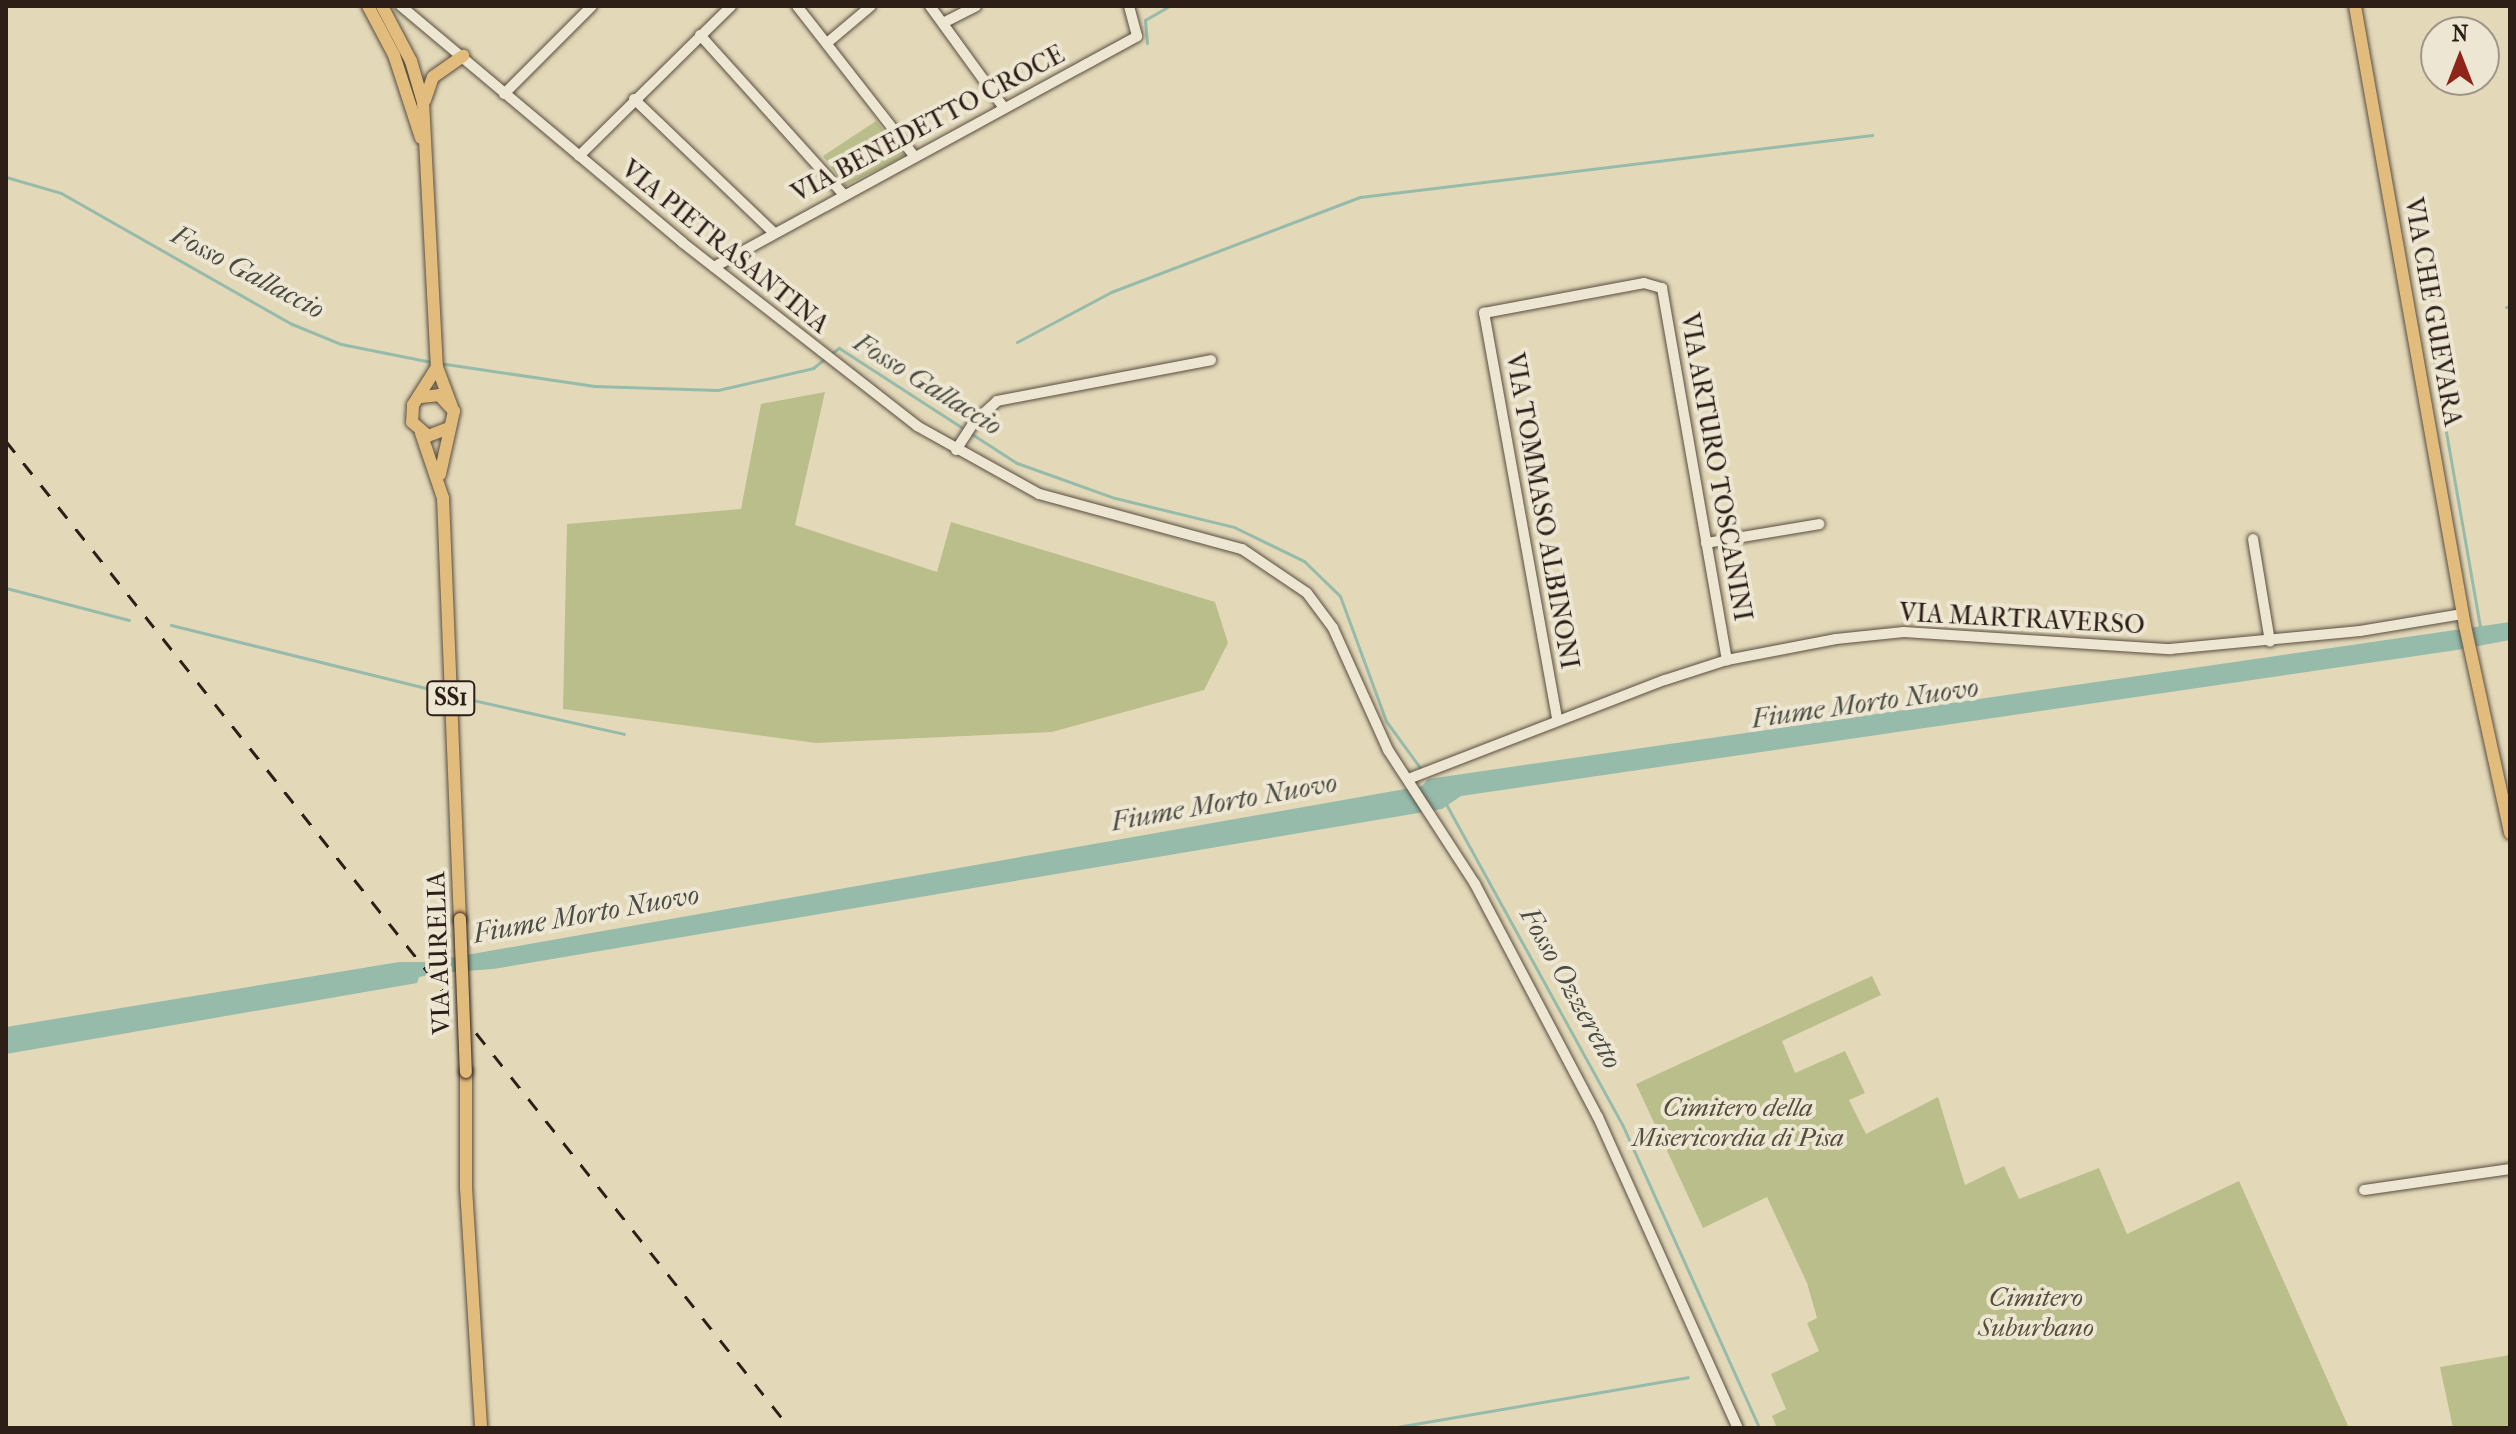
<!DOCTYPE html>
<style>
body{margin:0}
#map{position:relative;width:2516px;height:1434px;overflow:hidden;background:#e3d9b9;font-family:"IM FELL French Canon",serif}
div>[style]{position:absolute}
.green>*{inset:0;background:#babe8b}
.water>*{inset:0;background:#96bbab}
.stream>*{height:3px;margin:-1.5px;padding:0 1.5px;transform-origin:1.5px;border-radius:1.5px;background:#96bbab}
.roads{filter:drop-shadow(0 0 2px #5a4d40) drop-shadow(0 0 2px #5a4d40)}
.minor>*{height:10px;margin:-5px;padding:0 5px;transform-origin:5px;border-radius:5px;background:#ede6d2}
.major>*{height:12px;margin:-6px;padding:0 6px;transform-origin:6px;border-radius:6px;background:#e2bc7c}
.rail>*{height:3px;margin-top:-1.5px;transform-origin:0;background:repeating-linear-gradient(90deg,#2d1e18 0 14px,transparent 0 28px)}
.bridges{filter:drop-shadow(0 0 2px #2d1e18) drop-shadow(0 0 2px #2d1e18)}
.major-bridge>*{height:12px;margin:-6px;padding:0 6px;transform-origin:6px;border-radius:6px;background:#e2bc7c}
span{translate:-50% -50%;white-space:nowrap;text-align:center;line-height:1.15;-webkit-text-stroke:8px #ede6d2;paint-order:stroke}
.shield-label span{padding:2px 6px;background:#ede6d2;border:2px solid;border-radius:6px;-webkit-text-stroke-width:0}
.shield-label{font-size:24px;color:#2d1e18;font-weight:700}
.street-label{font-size:26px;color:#2d1e18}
.park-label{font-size:26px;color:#574e3a;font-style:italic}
.water-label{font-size:28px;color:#4c4d44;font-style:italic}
.frame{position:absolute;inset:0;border:8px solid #2d1e18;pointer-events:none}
.north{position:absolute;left:2420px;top:16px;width:80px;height:80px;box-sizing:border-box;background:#ede6d2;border:2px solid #a09688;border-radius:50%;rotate:0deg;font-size:22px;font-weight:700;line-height:32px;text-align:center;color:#2d1e18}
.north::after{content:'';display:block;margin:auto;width:28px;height:36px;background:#8f2418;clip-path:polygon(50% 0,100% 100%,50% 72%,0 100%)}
</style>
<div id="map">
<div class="green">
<div style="clip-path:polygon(876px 121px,904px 156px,845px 186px,823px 156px)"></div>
<div style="clip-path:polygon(825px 392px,795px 525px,937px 572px,951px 522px,1215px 602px,1228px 643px,1204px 690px,1052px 732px,816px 743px,563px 709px,567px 524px,741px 509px,761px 404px)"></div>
<div style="clip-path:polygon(1872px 976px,1881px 995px,1782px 1041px,1795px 1073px,1845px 1051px,1865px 1093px,1849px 1100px,1866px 1134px,1938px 1097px,1965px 1185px,2004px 1166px,2019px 1199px,2099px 1168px,2127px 1234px,2239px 1181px,2349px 1428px,1777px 1428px,1772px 1416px,1786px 1409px,1771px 1374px,1819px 1351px,1807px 1323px,1817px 1318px,1807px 1283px,1767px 1197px,1703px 1228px,1636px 1084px)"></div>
<div style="clip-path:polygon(2510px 1355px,2510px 1428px,2453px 1428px,2440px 1367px)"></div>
</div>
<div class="water">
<div style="clip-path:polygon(2510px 622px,2510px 640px,2457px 650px,1461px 796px,1442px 809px,493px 969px,440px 973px,419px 977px,417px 983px,6px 1054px,6px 1027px,399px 962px,427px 962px,1422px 786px,1428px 779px)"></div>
</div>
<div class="stream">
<div style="left:1147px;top:43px;width:23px;rotate:-95deg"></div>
<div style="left:1145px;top:20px;width:28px;rotate:-30deg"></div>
<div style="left:6px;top:177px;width:57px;rotate:16.2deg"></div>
<div style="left:61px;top:193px;width:266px;rotate:29.6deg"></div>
<div style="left:292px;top:324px;width:53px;rotate:22.2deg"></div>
<div style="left:341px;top:344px;width:92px;rotate:11.3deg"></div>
<div style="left:2506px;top:307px;width:4px"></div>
<div style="left:1017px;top:342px;width:106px;rotate:-28deg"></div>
<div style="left:1111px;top:292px;width:267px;rotate:-20.9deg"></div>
<div style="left:1360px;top:197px;width:516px;rotate:-6.9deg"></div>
<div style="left:439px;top:363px;width:157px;rotate:8.4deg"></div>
<div style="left:594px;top:386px;width:124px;rotate:1.8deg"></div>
<div style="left:718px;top:390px;width:98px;rotate:-13deg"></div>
<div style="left:813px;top:368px;width:33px;rotate:-38deg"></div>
<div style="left:839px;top:348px;width:212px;rotate:32.9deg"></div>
<div style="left:1017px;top:463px;width:104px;rotate:19.7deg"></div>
<div style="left:1115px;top:498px;width:122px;rotate:13.7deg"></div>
<div style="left:1234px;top:527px;width:78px;rotate:25.9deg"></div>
<div style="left:1304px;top:561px;width:50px;rotate:44.2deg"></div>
<div style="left:1340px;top:596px;width:133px;rotate:69.8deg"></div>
<div style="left:1386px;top:721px;width:59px;rotate:53.9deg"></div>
<div style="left:2434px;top:363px;width:267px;rotate:80.1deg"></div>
<div style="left:6px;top:588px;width:127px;rotate:14.6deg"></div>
<div style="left:171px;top:625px;width:278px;rotate:13.9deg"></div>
<div style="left:459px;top:697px;width:169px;rotate:12.6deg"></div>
<div style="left:1446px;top:804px;width:365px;rotate:61.2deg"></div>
<div style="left:1622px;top:1124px;width:333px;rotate:65.7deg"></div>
<div style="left:1391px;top:1428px;width:301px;rotate:-9.7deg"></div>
</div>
<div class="roads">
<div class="minor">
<div style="left:401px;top:6px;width:368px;rotate:40deg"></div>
<div style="left:683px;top:243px;width:297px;rotate:38deg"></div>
<div style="left:917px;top:426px;width:140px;rotate:29.1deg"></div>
<div style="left:1039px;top:494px;width:210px;rotate:15.2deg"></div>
<div style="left:1242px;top:549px;width:78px;rotate:34.1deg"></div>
<div style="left:1307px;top:593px;width:44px;rotate:53.4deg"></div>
<div style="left:1333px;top:628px;width:134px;rotate:65.7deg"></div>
<div style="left:1388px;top:750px;width:160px;rotate:57deg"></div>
<div style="left:1475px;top:884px;width:263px;rotate:62.2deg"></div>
<div style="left:1598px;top:1117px;width:341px;rotate:65.8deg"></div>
<div style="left:797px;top:6px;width:190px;rotate:52deg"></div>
<div style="left:930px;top:6px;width:126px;rotate:54deg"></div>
<div style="left:943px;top:23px;width:37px;rotate:-27deg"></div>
<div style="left:700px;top:35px;width:215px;rotate:48deg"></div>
<div style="left:827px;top:43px;width:57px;rotate:-40.1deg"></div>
<div style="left:504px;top:94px;width:124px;rotate:-45deg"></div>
<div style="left:634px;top:99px;width:194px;rotate:43.7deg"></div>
<div style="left:579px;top:156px;width:214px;rotate:-44.6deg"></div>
<div style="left:714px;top:267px;width:482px;rotate:-28.6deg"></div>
<div style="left:1137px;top:36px;width:31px;rotate:-105deg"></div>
<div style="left:956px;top:450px;width:33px;rotate:-57deg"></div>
<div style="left:974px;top:422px;width:31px;rotate:-42deg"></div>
<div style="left:997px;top:401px;width:218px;rotate:-10.8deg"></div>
<div style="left:2253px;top:539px;width:104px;rotate:80.6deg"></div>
<div style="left:1706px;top:543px;width:115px;rotate:-9.5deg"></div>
<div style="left:1557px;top:718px;width:412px;rotate:-100.2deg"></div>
<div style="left:1484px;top:313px;width:163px;rotate:-10.6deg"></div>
<div style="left:1644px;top:283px;width:19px;rotate:16deg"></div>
<div style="left:1662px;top:288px;width:378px;rotate:80.1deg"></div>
<div style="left:1408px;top:779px;width:275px;rotate:-21.1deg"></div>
<div style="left:1665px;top:680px;width:65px;rotate:-17.9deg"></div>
<div style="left:1727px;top:660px;width:111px;rotate:-10.9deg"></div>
<div style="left:1836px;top:639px;width:68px;rotate:-5.9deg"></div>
<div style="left:1904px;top:632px;width:267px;rotate:3.7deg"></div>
<div style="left:2170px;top:649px;width:191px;rotate:-5.4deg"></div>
<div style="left:2360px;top:631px;width:104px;rotate:-9.4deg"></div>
<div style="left:2364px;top:1190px;width:148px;rotate:-8.2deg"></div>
</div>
<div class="major">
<div style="left:368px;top:6px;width:55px;rotate:62deg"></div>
<div style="left:394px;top:55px;width:87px;rotate:72deg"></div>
<div style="left:382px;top:6px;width:62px;rotate:62.2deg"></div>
<div style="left:411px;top:61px;width:43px;rotate:73.7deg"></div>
<div style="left:423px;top:102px;width:265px;rotate:87deg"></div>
<div style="left:437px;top:367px;width:43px;rotate:69.4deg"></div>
<div style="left:2355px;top:6px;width:630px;rotate:79.94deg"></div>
<div style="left:2465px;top:626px;width:212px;rotate:77.7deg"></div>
<div style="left:425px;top:100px;width:24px;rotate:-71deg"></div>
<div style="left:433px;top:77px;width:37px;rotate:-35deg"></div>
<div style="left:437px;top:367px;width:45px;rotate:122.3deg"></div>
<div style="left:413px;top:405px;width:17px;rotate:93deg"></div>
<div style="left:412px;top:422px;width:21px;rotate:41deg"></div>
<div style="left:428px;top:436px;width:22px;rotate:-21deg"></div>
<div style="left:421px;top:397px;width:18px;rotate:-6deg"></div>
<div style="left:439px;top:395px;width:22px;rotate:47deg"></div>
<div style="left:454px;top:411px;width:65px;rotate:102.5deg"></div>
<div style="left:421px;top:433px;width:69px;rotate:71.3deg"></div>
<div style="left:443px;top:498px;width:421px;rotate:87.7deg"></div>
<div style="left:466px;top:1072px;width:116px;rotate:90deg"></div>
<div style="left:466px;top:1188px;width:240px;rotate:86.4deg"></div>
</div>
</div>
<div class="rail">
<div style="left:6px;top:441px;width:1260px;rotate:51.54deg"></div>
</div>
<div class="bridges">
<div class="major-bridge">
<div style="left:460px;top:919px;width:153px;rotate:87.8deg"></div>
</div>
</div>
<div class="shield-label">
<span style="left:451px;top:698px">SS1</span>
</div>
<div class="street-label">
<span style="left:928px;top:124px;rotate:-28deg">VIA BENEDETTO CROCE</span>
<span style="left:725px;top:247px;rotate:39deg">VIA PIETRASANTINA</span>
<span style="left:2433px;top:312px;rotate:80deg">VIA CHE GUEVARA</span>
<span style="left:1716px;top:467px;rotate:80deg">VIA ARTURO TOSCANINI</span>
<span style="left:1542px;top:511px;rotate:80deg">VIA TOMMASO ALBINONI</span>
<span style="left:2022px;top:619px;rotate:3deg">VIA MARTRAVERSO</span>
<span style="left:439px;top:953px;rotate:-92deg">VIA AURELIA</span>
</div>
<div class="park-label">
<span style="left:1738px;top:1123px">Cimitero della<br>Misericordia di Pisa</span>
<span style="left:2036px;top:1313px">Cimitero<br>Suburbano</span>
</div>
<div class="water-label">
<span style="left:248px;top:272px;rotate:28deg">Fosso Gallaccio</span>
<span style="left:928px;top:384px;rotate:32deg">Fosso Gallaccio</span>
<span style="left:1865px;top:703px;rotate:-8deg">Fiume Morto Nuovo</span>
<span style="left:1224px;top:802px;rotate:-10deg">Fiume Morto Nuovo</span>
<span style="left:586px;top:914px;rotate:-10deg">Fiume Morto Nuovo</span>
<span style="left:1571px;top:988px;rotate:61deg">Fosso Ozzeretto</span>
</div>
<div class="frame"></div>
<div class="north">N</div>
</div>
